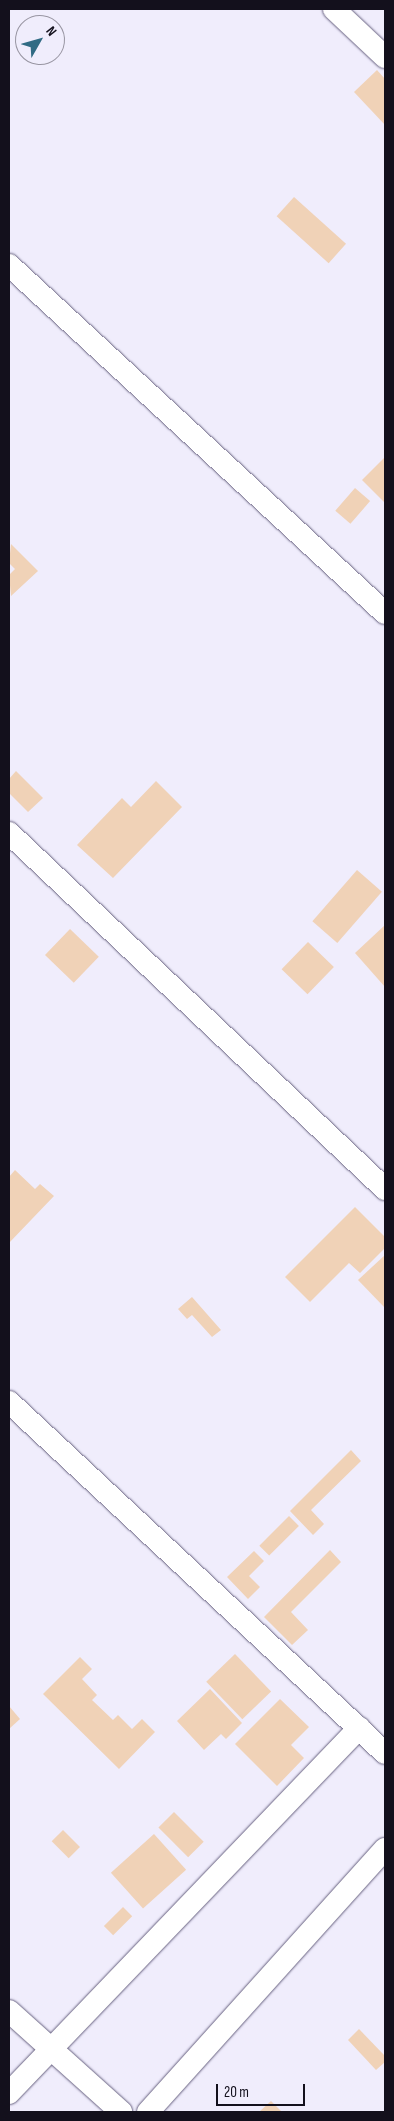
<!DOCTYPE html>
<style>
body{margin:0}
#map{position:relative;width:394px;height:2121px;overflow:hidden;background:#f0edfc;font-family:"Sofia Sans Condensed",sans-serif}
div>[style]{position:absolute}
.building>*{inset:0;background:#f0d2b7;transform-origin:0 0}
.roads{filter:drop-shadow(0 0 1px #686281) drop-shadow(0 0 1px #686281)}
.minor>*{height:22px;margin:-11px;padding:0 11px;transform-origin:11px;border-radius:11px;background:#fff}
span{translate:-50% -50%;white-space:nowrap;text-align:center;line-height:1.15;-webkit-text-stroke:5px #f0edfc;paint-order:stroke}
.frame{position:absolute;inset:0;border:10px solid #13101c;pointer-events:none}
.north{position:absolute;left:15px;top:15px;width:50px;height:50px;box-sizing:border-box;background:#f0edfc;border:1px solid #9895a2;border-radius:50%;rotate:52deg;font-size:14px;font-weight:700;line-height:20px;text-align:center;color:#13101c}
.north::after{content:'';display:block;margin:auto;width:18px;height:22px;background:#316b84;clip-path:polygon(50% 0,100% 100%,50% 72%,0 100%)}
.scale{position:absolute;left:216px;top:2084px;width:89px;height:22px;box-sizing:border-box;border:2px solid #13101c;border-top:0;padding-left:6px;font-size:15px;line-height:18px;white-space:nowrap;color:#13101c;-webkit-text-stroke:4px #f0edfc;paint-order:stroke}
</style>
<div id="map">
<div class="building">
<div style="clip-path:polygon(377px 70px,385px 79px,385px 125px,354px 92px)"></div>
<div style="left:294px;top:197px;width:70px;height:26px;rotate:42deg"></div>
<div style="clip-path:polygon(385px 457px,385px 503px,362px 480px)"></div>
<div style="left:355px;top:488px;width:20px;height:30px;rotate:41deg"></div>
<div style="clip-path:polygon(11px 544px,38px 571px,11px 596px,9px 575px,15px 569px,9px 563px)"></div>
<div style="clip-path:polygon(16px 771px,43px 798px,28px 812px,9px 793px,9px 779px)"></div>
<div style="clip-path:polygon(156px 781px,182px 807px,113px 878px,77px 845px,122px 798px,131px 807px)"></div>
<div style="left:357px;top:870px;width:33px;height:68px;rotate:41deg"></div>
<div style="clip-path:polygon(385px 925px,385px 987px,355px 953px)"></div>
<div style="left:70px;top:929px;width:40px;height:36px;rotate:44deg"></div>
<div style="left:308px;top:942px;width:36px;height:38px;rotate:44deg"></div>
<div style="clip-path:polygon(15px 1170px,35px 1189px,40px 1184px,54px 1196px,9px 1243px,9px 1177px)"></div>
<div style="clip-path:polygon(355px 1207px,385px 1237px,385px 1248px,360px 1273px,349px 1263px,310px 1302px,285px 1277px)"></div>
<div style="clip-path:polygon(385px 1255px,385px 1308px,358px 1280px)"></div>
<div style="clip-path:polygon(192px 1297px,221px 1330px,212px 1337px,192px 1315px,187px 1319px,178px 1309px)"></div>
<div style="clip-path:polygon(351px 1450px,361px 1461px,311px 1510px,324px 1524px,313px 1535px,290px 1511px)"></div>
<div style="left:289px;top:1516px;width:14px;height:42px;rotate:45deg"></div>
<div style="clip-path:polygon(330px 1550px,341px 1562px,291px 1612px,308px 1630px,292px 1645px,264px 1617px)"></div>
<div style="clip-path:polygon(254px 1551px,264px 1561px,249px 1576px,260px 1587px,248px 1599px,227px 1577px)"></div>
<div style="left:235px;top:1654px;width:52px;height:40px;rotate:46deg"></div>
<div style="clip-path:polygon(80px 1657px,92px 1669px,82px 1679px,97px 1695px,92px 1700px,113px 1720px,118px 1715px,132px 1729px,142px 1719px,155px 1732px,119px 1769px,43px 1694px)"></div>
<div style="clip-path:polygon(210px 1689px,242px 1723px,226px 1739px,221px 1734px,204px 1750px,177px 1721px)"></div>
<div style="clip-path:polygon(280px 1699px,309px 1727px,291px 1745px,304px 1758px,277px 1786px,235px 1744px)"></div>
<div style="clip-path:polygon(9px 1706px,20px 1719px,9px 1729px)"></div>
<div style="left:174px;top:1812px;width:42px;height:22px;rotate:45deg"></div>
<div style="left:63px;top:1830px;width:24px;height:16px;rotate:45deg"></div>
<div style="left:154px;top:1834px;width:48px;height:58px;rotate:48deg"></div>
<div style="left:123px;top:1907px;width:13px;height:27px;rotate:45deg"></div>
<div style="clip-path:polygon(359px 2029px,385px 2056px,385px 2062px,376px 2070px,348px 2040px)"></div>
<div style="clip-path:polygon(271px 2101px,282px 2112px,259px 2112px)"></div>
</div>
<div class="roads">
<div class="minor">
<div style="left:334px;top:9px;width:70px;rotate:43.3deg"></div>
<div style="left:9px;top:265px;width:512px;rotate:42.79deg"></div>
<div style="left:9px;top:833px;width:518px;rotate:43.43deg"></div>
<div style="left:9px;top:1402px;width:514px;rotate:43.03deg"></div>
<div style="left:9px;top:2011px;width:151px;rotate:42deg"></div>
<div style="left:9px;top:2093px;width:506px;rotate:-46.2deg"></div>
<div style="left:148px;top:2112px;width:354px;rotate:-48deg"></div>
</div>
</div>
<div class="frame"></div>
<div class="north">N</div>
<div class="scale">20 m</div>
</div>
